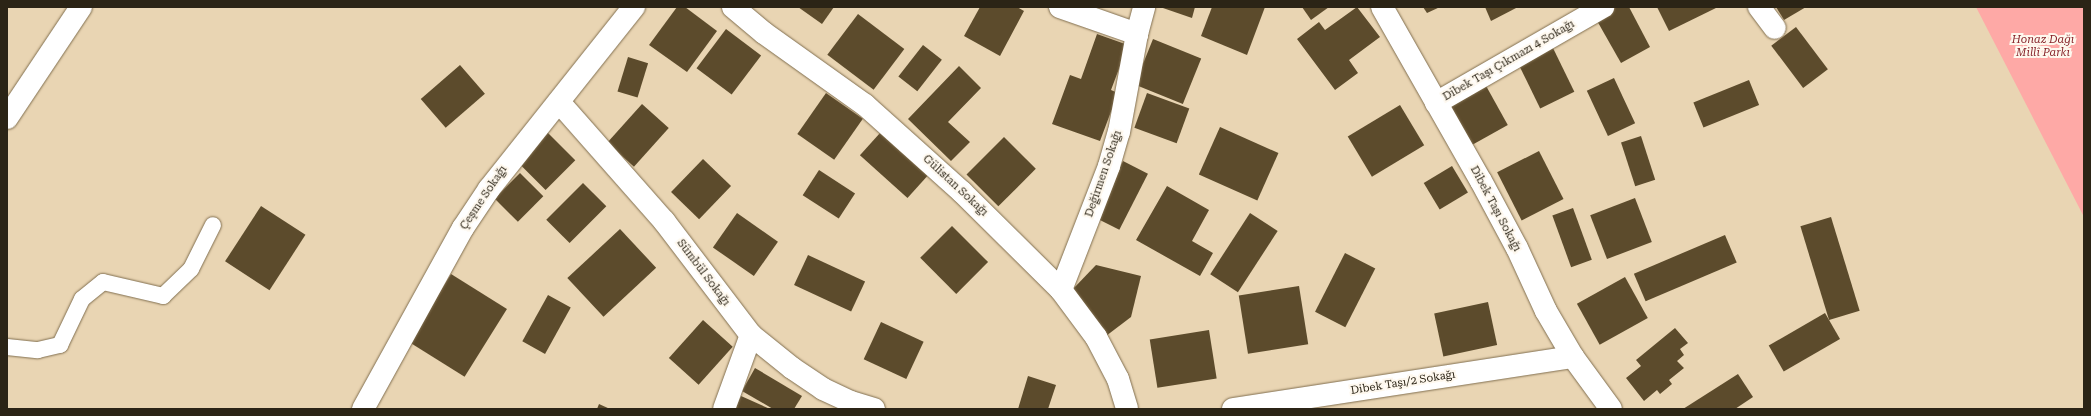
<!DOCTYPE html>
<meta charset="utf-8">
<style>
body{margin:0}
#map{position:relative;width:2091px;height:416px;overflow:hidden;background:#e9d5b3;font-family:"Roboto Serif",serif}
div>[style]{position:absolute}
.green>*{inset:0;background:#fea9a6}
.building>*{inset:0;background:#5c4b2c;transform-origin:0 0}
.roads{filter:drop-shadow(0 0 1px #816f50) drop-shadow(0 0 1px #816f50)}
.lane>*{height:16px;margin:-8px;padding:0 8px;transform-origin:8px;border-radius:8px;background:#fff}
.street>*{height:22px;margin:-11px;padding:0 11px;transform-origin:11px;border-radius:11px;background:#fff}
span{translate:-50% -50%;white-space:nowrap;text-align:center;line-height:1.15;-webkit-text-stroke:4px #fef8ee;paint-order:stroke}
.park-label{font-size:11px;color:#88252b;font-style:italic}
.street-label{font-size:11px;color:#2b2416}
.frame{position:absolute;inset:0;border:8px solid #2b2416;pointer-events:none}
</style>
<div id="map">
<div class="green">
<div style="clip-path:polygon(1976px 7px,2084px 7px,2084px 217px)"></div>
</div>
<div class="building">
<div style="clip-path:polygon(677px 7px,685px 7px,717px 31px,687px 72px,649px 45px)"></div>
<div style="clip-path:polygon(798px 7px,834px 7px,822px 24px)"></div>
<div style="clip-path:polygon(980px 7px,1017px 7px,1024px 11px,1000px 56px,964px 36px)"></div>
<div style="clip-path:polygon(1160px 7px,1195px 7px,1192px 18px)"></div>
<div style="clip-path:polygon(1212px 7px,1265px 7px,1247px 55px,1201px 36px)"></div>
<div style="clip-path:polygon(1302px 7px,1329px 7px,1311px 20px)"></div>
<div style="clip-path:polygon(1357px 7px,1380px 37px,1349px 60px,1358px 73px,1335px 90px,1297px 39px,1319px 22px,1325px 30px)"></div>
<div style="clip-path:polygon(1423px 7px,1440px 7px,1427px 13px)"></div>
<div style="clip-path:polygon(1485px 7px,1518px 7px,1491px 21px)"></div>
<div style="clip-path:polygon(1617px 7px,1629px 7px,1650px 47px,1621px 63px,1596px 19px)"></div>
<div style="clip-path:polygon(1657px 7px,1718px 7px,1669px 31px)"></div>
<div style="clip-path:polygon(1776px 7px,1806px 7px,1784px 20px)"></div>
<div style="left:858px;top:14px;width:58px;height:51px;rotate:37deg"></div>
<div style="left:1796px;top:27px;width:53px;height:31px;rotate:53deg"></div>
<div style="left:726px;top:29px;width:44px;height:49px;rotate:37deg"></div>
<div style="clip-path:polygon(1097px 34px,1128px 45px,1111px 90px,1118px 93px,1100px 141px,1052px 124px,1070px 75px,1081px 79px)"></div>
<div style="left:1153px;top:39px;width:52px;height:49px;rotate:22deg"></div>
<div style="left:923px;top:45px;width:24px;height:40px;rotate:38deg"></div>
<div style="left:1552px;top:46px;width:51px;height:38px;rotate:64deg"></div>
<div style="left:628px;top:57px;width:21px;height:36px;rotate:17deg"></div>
<div style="left:460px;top:65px;width:38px;height:52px;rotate:49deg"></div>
<div style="clip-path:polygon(959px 66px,981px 88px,948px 122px,970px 142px,951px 161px,908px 119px)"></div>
<div style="left:1614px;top:78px;width:50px;height:30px;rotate:65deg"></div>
<div style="left:1749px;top:80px;width:27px;height:60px;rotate:68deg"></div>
<div style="left:1485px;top:84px;width:47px;height:42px;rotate:61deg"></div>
<div style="left:826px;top:93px;width:45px;height:50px;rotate:35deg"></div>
<div style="left:1147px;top:93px;width:45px;height:37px;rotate:20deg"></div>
<div style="left:642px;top:104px;width:36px;height:52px;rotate:42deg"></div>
<div style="left:1400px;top:105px;width:47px;height:61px;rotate:59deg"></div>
<div style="left:1220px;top:127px;width:64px;height:52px;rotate:24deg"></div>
<div style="left:547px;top:132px;width:40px;height:42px;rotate:45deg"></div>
<div style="left:880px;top:133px;width:64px;height:30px;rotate:42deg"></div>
<div style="left:1641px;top:136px;width:46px;height:21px;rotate:72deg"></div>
<div style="left:1004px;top:137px;width:45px;height:53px;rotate:45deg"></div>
<div style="left:1539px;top:151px;width:54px;height:47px;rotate:63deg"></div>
<div style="left:703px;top:159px;width:39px;height:46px;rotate:44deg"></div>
<div style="left:1123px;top:161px;width:28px;height:63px;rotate:27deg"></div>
<div style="left:1452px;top:166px;width:31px;height:33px;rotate:59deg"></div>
<div style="left:819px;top:170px;width:43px;height:30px;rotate:33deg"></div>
<div style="left:520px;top:173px;width:33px;height:36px;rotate:45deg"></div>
<div style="left:583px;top:183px;width:33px;height:52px;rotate:45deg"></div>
<div style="clip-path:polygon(1167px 186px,1209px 210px,1192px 241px,1213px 253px,1200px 276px,1136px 240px)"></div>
<div style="left:1635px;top:198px;width:47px;height:48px;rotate:69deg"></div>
<div style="left:261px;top:206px;width:53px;height:66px;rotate:33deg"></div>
<div style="left:1573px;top:208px;width:55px;height:22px;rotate:70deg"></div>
<div style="left:737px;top:213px;width:50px;height:42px;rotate:35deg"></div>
<div style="left:1250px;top:213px;width:33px;height:73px;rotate:33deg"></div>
<div style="left:1831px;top:217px;width:98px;height:32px;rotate:73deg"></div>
<div style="left:952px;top:226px;width:51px;height:45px;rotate:45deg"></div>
<div style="left:620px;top:229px;width:53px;height:72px;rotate:47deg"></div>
<div style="left:1725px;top:235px;width:30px;height:99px;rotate:67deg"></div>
<div style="left:1345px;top:253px;width:34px;height:66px;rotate:27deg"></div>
<div style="left:808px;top:255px;width:63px;height:33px;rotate:25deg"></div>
<div style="clip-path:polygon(1096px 265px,1141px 276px,1131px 317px,1106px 336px,1072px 290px)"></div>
<div style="left:451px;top:274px;width:66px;height:80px;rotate:32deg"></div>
<div style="left:1625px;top:277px;width:47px;height:55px;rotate:61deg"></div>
<div style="left:1299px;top:286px;width:59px;height:61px;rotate:81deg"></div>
<div style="left:548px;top:295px;width:26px;height:53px;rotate:29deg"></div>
<div style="left:1488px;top:302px;width:44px;height:55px;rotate:78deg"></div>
<div style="left:1825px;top:313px;width:30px;height:65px;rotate:60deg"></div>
<div style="left:703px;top:320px;width:40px;height:51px;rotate:42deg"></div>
<div style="left:881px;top:322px;width:47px;height:41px;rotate:25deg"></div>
<div style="clip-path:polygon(1675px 328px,1688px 343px,1680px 349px,1684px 355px,1677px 361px,1684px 368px,1669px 380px,1672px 384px,1660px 394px,1657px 390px,1644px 401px,1626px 378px,1641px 366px,1636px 360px)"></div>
<div style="left:1209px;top:330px;width:49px;height:60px;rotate:81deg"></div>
<div style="clip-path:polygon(755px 368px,802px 396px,794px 409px,773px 409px,742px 391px)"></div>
<div style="clip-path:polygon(1738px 374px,1753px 397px,1735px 409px,1683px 409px)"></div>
<div style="clip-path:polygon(1028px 376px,1056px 385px,1048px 409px,1018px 409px)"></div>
<div style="clip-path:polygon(741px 396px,770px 409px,735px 409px)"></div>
<div style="clip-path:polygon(599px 404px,610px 409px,597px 409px)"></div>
</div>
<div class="roads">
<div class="lane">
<div style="left:7px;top:347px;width:31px;rotate:6deg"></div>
<div style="left:38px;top:350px;width:23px;rotate:-13deg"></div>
<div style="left:60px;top:345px;width:51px;rotate:-64.4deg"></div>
<div style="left:82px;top:299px;width:27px;rotate:-39deg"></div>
<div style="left:103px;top:282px;width:62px;rotate:13.1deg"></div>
<div style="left:163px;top:296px;width:39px;rotate:-44deg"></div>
<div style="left:191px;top:269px;width:49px;rotate:-63.4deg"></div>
</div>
<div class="street">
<div style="left:733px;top:7px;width:40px;rotate:40deg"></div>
<div style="left:764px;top:33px;width:124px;rotate:35.5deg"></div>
<div style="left:865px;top:105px;width:130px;rotate:41.9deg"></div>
<div style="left:962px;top:192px;width:139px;rotate:44.7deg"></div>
<div style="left:1061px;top:290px;width:59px;rotate:53.3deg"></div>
<div style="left:1096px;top:337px;width:47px;rotate:62.4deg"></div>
<div style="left:1118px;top:379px;width:31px;rotate:73deg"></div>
<div style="left:1060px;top:7px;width:82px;rotate:19.3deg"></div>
<div style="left:1382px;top:7px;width:200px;rotate:60.4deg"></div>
<div style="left:1481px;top:181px;width:76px;rotate:61.8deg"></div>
<div style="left:1517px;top:248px;width:69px;rotate:65.3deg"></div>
<div style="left:1546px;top:311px;width:53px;rotate:59.6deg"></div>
<div style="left:1573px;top:357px;width:64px;rotate:53.8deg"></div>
<div style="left:1759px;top:7px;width:26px;rotate:53deg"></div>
<div style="left:559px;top:102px;width:159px;rotate:48.6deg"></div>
<div style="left:664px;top:221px;width:143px;rotate:52.7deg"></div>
<div style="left:751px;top:335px;width:53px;rotate:38.8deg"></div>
<div style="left:792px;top:368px;width:37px;rotate:34deg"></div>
<div style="left:823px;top:389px;width:31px;rotate:25deg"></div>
<div style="left:851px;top:402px;width:24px;rotate:17deg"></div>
<div style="left:1436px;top:103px;width:193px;rotate:-29.9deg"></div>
<div style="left:7px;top:118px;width:133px;rotate:-56.3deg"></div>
<div style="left:1061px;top:290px;width:133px;rotate:-68.8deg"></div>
<div style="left:1109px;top:166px;width:35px;rotate:-74deg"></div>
<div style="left:1119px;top:132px;width:100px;rotate:-79.6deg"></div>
<div style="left:1137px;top:34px;width:28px;rotate:-75deg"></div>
<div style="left:363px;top:409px;width:207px;rotate:-61.1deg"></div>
<div style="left:463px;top:228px;width:47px;rotate:-56.3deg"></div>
<div style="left:489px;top:189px;width:233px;rotate:-51.5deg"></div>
<div style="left:724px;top:409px;width:79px;rotate:-70deg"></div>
<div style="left:1233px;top:409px;width:344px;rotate:-8.7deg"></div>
</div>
</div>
<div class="park-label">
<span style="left:2043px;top:47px">Honaz Dağı<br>Millî Parkı</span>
</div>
<div class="street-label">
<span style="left:1509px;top:61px;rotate:-30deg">Dibek Taşı Çıkmazı 4 Sokağı</span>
<span style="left:1104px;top:174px;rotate:-71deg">Değirmen Sokağı</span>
<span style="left:955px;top:186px;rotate:43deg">Gülistan Sokağı</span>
<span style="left:484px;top:198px;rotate:-56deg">Çeşme Sokağı</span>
<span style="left:1495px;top:209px;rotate:62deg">Dibek Taşı Sokağı</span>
<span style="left:703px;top:273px;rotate:53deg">Sümbül Sokağı</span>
<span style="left:1403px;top:383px;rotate:-9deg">Dibek Taşı/2 Sokağı</span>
</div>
<div class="frame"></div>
</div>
